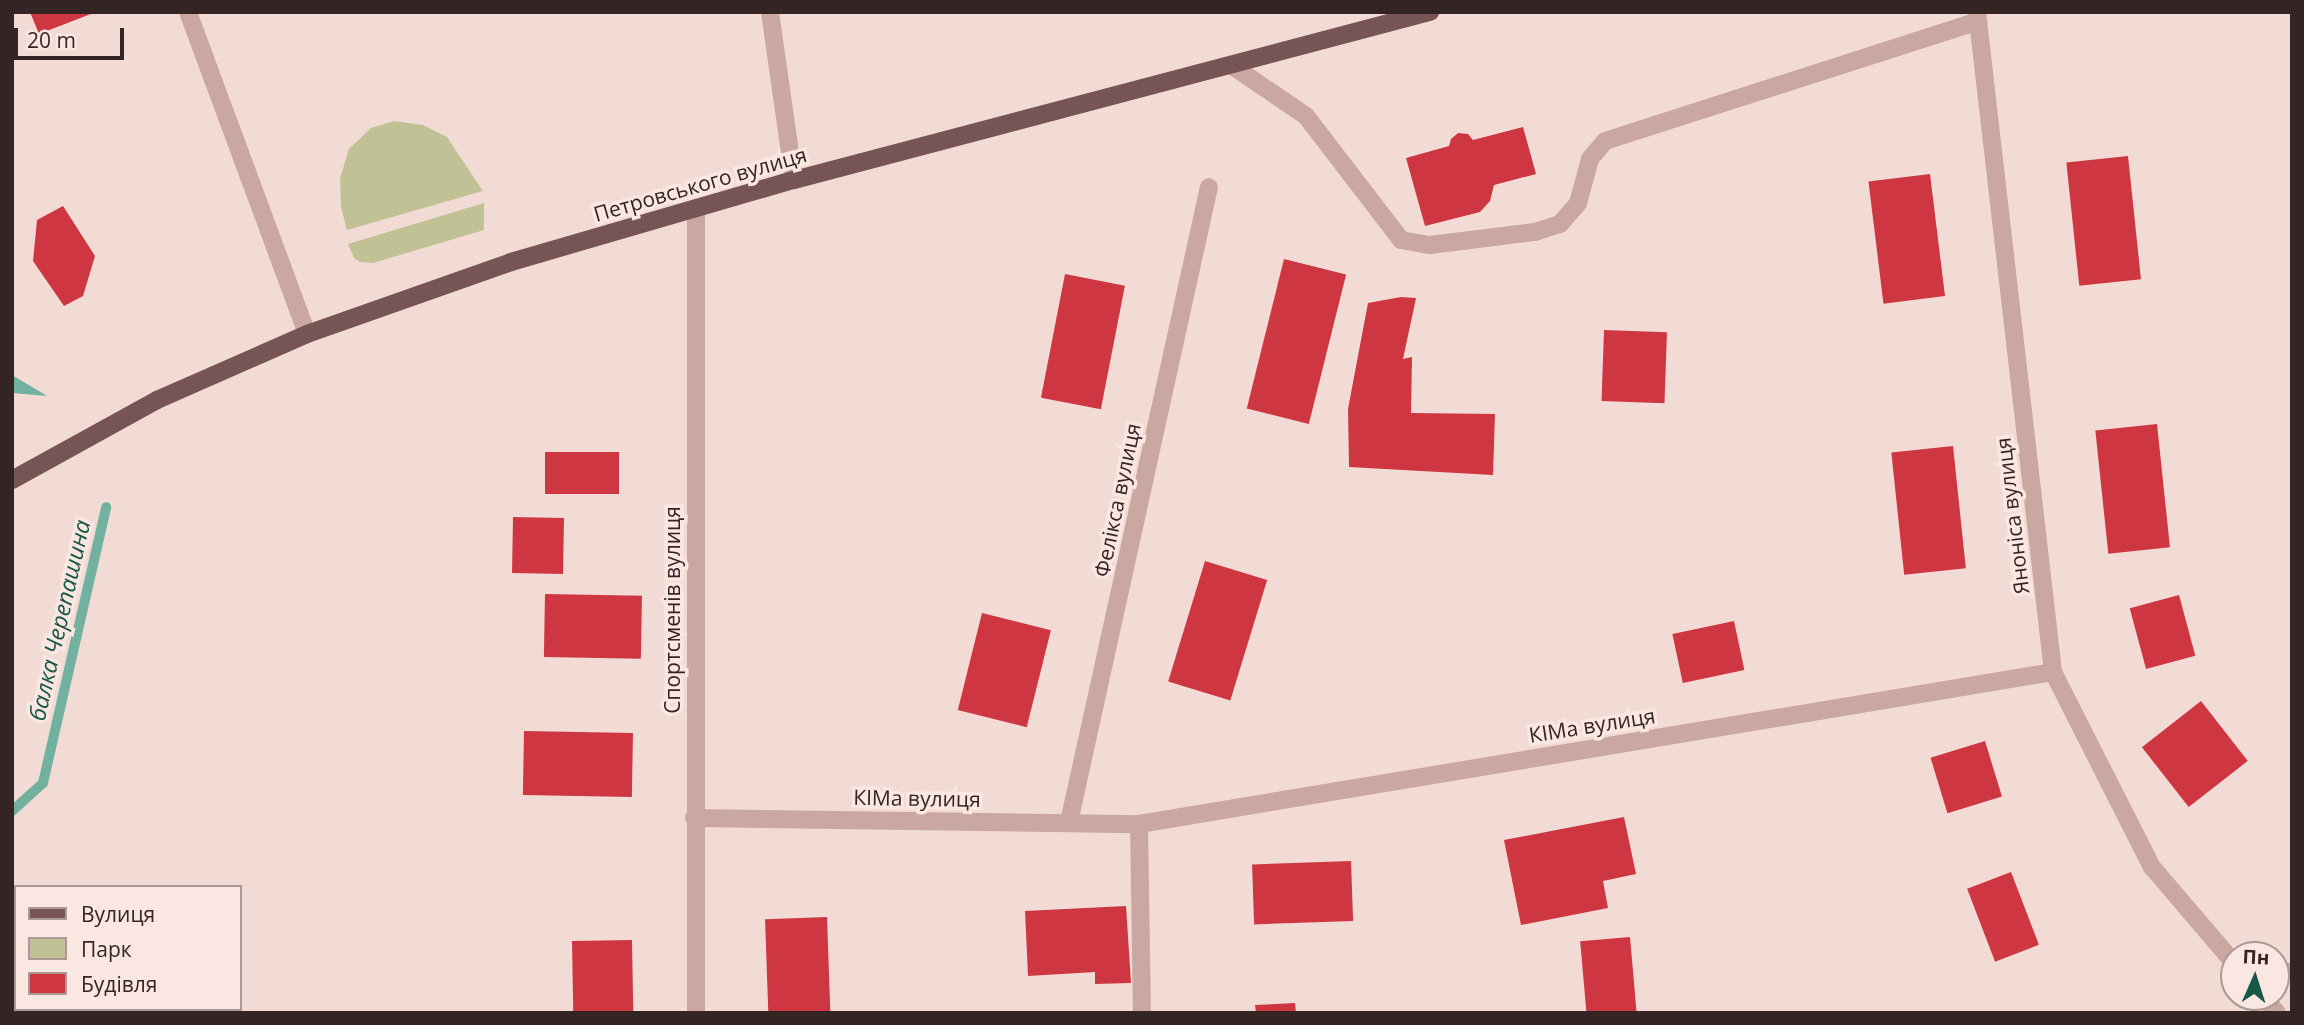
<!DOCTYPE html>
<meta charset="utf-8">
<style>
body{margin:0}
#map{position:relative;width:2304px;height:1025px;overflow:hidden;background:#f2dbd5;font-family:"Open Sans",sans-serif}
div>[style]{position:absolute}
.green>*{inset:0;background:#c0c295}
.water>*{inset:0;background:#72b1a0}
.stream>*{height:10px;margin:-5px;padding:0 5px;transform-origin:5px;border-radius:5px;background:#72b1a0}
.building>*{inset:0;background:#ce3742;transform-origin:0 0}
.minor>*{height:18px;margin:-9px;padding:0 9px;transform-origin:9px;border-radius:9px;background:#caa7a1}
.major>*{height:18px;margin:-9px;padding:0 9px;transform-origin:9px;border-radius:9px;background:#775554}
span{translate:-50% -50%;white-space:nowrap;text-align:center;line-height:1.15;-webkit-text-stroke:7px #fae7e1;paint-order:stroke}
.street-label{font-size:21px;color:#342424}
.water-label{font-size:23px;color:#185848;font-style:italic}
.frame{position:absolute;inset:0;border:14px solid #342424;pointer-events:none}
.legend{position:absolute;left:14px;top:885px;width:228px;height:126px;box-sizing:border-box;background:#fae7e1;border:2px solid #ab9995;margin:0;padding:9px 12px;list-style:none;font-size:21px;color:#342424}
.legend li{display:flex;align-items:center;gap:14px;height:35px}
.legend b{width:35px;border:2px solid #ab9995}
.north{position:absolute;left:2220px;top:941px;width:70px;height:70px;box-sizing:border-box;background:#fae7e1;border:2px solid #ab9995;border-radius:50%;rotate:3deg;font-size:19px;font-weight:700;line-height:28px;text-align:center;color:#342424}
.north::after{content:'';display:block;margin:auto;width:24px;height:32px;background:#185848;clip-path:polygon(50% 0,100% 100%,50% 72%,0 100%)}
.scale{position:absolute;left:14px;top:28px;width:110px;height:32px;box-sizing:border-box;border:4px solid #342424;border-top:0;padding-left:9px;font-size:21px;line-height:24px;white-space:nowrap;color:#342424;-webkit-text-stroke:5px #fae7e1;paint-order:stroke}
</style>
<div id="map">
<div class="green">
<div style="clip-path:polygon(394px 121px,423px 125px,447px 137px,483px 191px,347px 230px,341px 207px,340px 178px,349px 149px,371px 128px)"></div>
<div style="clip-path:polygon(484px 203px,484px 230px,373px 263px,360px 262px,354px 258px,348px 244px)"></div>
</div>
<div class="water">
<div style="clip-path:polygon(12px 375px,47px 396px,12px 393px)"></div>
</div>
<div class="stream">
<div style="left:12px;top:811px;width:42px;rotate:-42.1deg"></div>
<div style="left:43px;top:783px;width:283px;rotate:-77.1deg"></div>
</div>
<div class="building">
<div style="clip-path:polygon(30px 12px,96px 12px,39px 34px)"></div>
<div style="clip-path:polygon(1523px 127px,1536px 174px,1494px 185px,1490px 201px,1480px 212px,1425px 226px,1406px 158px,1449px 146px,1451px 139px,1458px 133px,1468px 134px,1473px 140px)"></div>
<div style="left:2128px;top:156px;width:124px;height:62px;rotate:84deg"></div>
<div style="left:1930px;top:174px;width:123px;height:62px;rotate:83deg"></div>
<div style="clip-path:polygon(63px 206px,95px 256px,83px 296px,64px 306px,33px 261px,37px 220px)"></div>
<div style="left:1284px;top:259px;width:64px;height:154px;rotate:14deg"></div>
<div style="left:1065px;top:274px;width:61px;height:126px;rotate:11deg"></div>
<div style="clip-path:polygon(1401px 297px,1416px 298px,1403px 359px,1412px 357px,1411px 413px,1495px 414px,1493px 475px,1349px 467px,1348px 409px,1368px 303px)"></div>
<div style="left:1604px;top:330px;width:63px;height:71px;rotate:2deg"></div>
<div style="left:2157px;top:424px;width:124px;height:62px;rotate:84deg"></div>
<div style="left:1953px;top:446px;width:123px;height:62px;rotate:84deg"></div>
<div style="left:619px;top:452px;width:42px;height:74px;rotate:90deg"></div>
<div style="left:513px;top:517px;width:51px;height:56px;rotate:1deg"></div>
<div style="left:1205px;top:561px;width:65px;height:126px;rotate:17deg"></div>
<div style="left:545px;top:594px;width:97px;height:63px;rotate:1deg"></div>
<div style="left:2179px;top:595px;width:63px;height:51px;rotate:75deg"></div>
<div style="left:982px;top:613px;width:71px;height:100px;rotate:14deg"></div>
<div style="left:1734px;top:621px;width:50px;height:63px;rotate:78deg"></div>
<div style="left:2201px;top:701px;width:76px;height:75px;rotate:52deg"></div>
<div style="left:524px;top:731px;width:109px;height:64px;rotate:1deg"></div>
<div style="left:1985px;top:741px;width:58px;height:57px;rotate:73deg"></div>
<div style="clip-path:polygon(1624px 817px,1636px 874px,1603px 881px,1608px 908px,1521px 925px,1504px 840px)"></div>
<div style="left:1351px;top:861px;width:60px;height:99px;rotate:88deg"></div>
<div style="left:2011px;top:872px;width:78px;height:47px;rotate:69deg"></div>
<div style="clip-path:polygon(1126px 906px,1131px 983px,1095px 984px,1095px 972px,1028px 976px,1025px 911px)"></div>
<div style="left:827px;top:917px;width:96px;height:62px;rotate:88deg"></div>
<div style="left:1630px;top:937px;width:76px;height:50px;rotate:85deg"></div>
<div style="left:632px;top:940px;width:73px;height:60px;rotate:89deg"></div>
<div style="clip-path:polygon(1295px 1003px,1296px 1013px,1256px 1013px,1255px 1005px)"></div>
</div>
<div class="minor">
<div style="left:188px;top:12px;width:343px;rotate:69.7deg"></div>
<div style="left:770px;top:12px;width:170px;rotate:81.9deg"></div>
<div style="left:1977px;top:12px;width:664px;rotate:83.43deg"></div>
<div style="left:2053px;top:672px;width:219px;rotate:63.1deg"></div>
<div style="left:2152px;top:867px;width:126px;rotate:49.5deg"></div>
<div style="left:1231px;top:65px;width:91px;rotate:34.2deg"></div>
<div style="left:1306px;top:116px;width:156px;rotate:52.5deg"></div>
<div style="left:1401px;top:240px;width:29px;rotate:10deg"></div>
<div style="left:1430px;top:245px;width:106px;rotate:-7.1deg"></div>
<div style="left:1535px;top:232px;width:26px;rotate:-18deg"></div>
<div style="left:1560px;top:224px;width:28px;rotate:-49deg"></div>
<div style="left:1578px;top:203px;width:46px;rotate:-74.7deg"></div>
<div style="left:1590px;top:159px;width:23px;rotate:-50deg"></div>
<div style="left:1605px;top:141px;width:392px;rotate:-17.8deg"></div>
<div style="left:696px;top:208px;width:805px;rotate:90deg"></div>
<div style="left:694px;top:818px;width:445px;rotate:0.8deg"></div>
<div style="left:1139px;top:824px;width:927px;rotate:-9.44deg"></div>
<div style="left:1069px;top:822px;width:650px;rotate:-77.57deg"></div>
<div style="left:1139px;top:824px;width:189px;rotate:89.1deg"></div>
<div style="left:2276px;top:972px;width:16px"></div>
<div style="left:2264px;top:997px;width:21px;rotate:51deg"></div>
</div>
<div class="major">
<div style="left:12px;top:480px;width:166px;rotate:-28.9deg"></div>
<div style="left:157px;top:400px;width:164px;rotate:-23.7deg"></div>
<div style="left:307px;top:334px;width:216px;rotate:-19.4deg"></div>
<div style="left:511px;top:262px;width:295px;rotate:-16.2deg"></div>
<div style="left:794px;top:180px;width:658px;rotate:-14.8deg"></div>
</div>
<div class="street-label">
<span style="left:700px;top:184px;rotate:-16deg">Петровського вулиця</span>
<span style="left:1117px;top:500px;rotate:-78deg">Фелікса вулиця</span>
<span style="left:2012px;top:516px;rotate:-97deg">Яноніса вулиця</span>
<span style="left:672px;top:610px;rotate:-90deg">Спортсменів вулиця</span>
<span style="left:1592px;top:725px;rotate:-9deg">КІМа вулиця</span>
<span style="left:917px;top:798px;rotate:1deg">КІМа вулиця</span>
</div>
<div class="water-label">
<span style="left:59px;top:620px;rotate:-77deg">балка Черепашина</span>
</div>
<div class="frame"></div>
<ul class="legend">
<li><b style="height:9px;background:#775554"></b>Вулиця</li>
<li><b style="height:19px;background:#c0c295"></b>Парк</li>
<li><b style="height:19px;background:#ce3742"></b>Будівля</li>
</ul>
<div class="north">Пн</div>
<div class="scale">20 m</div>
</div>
